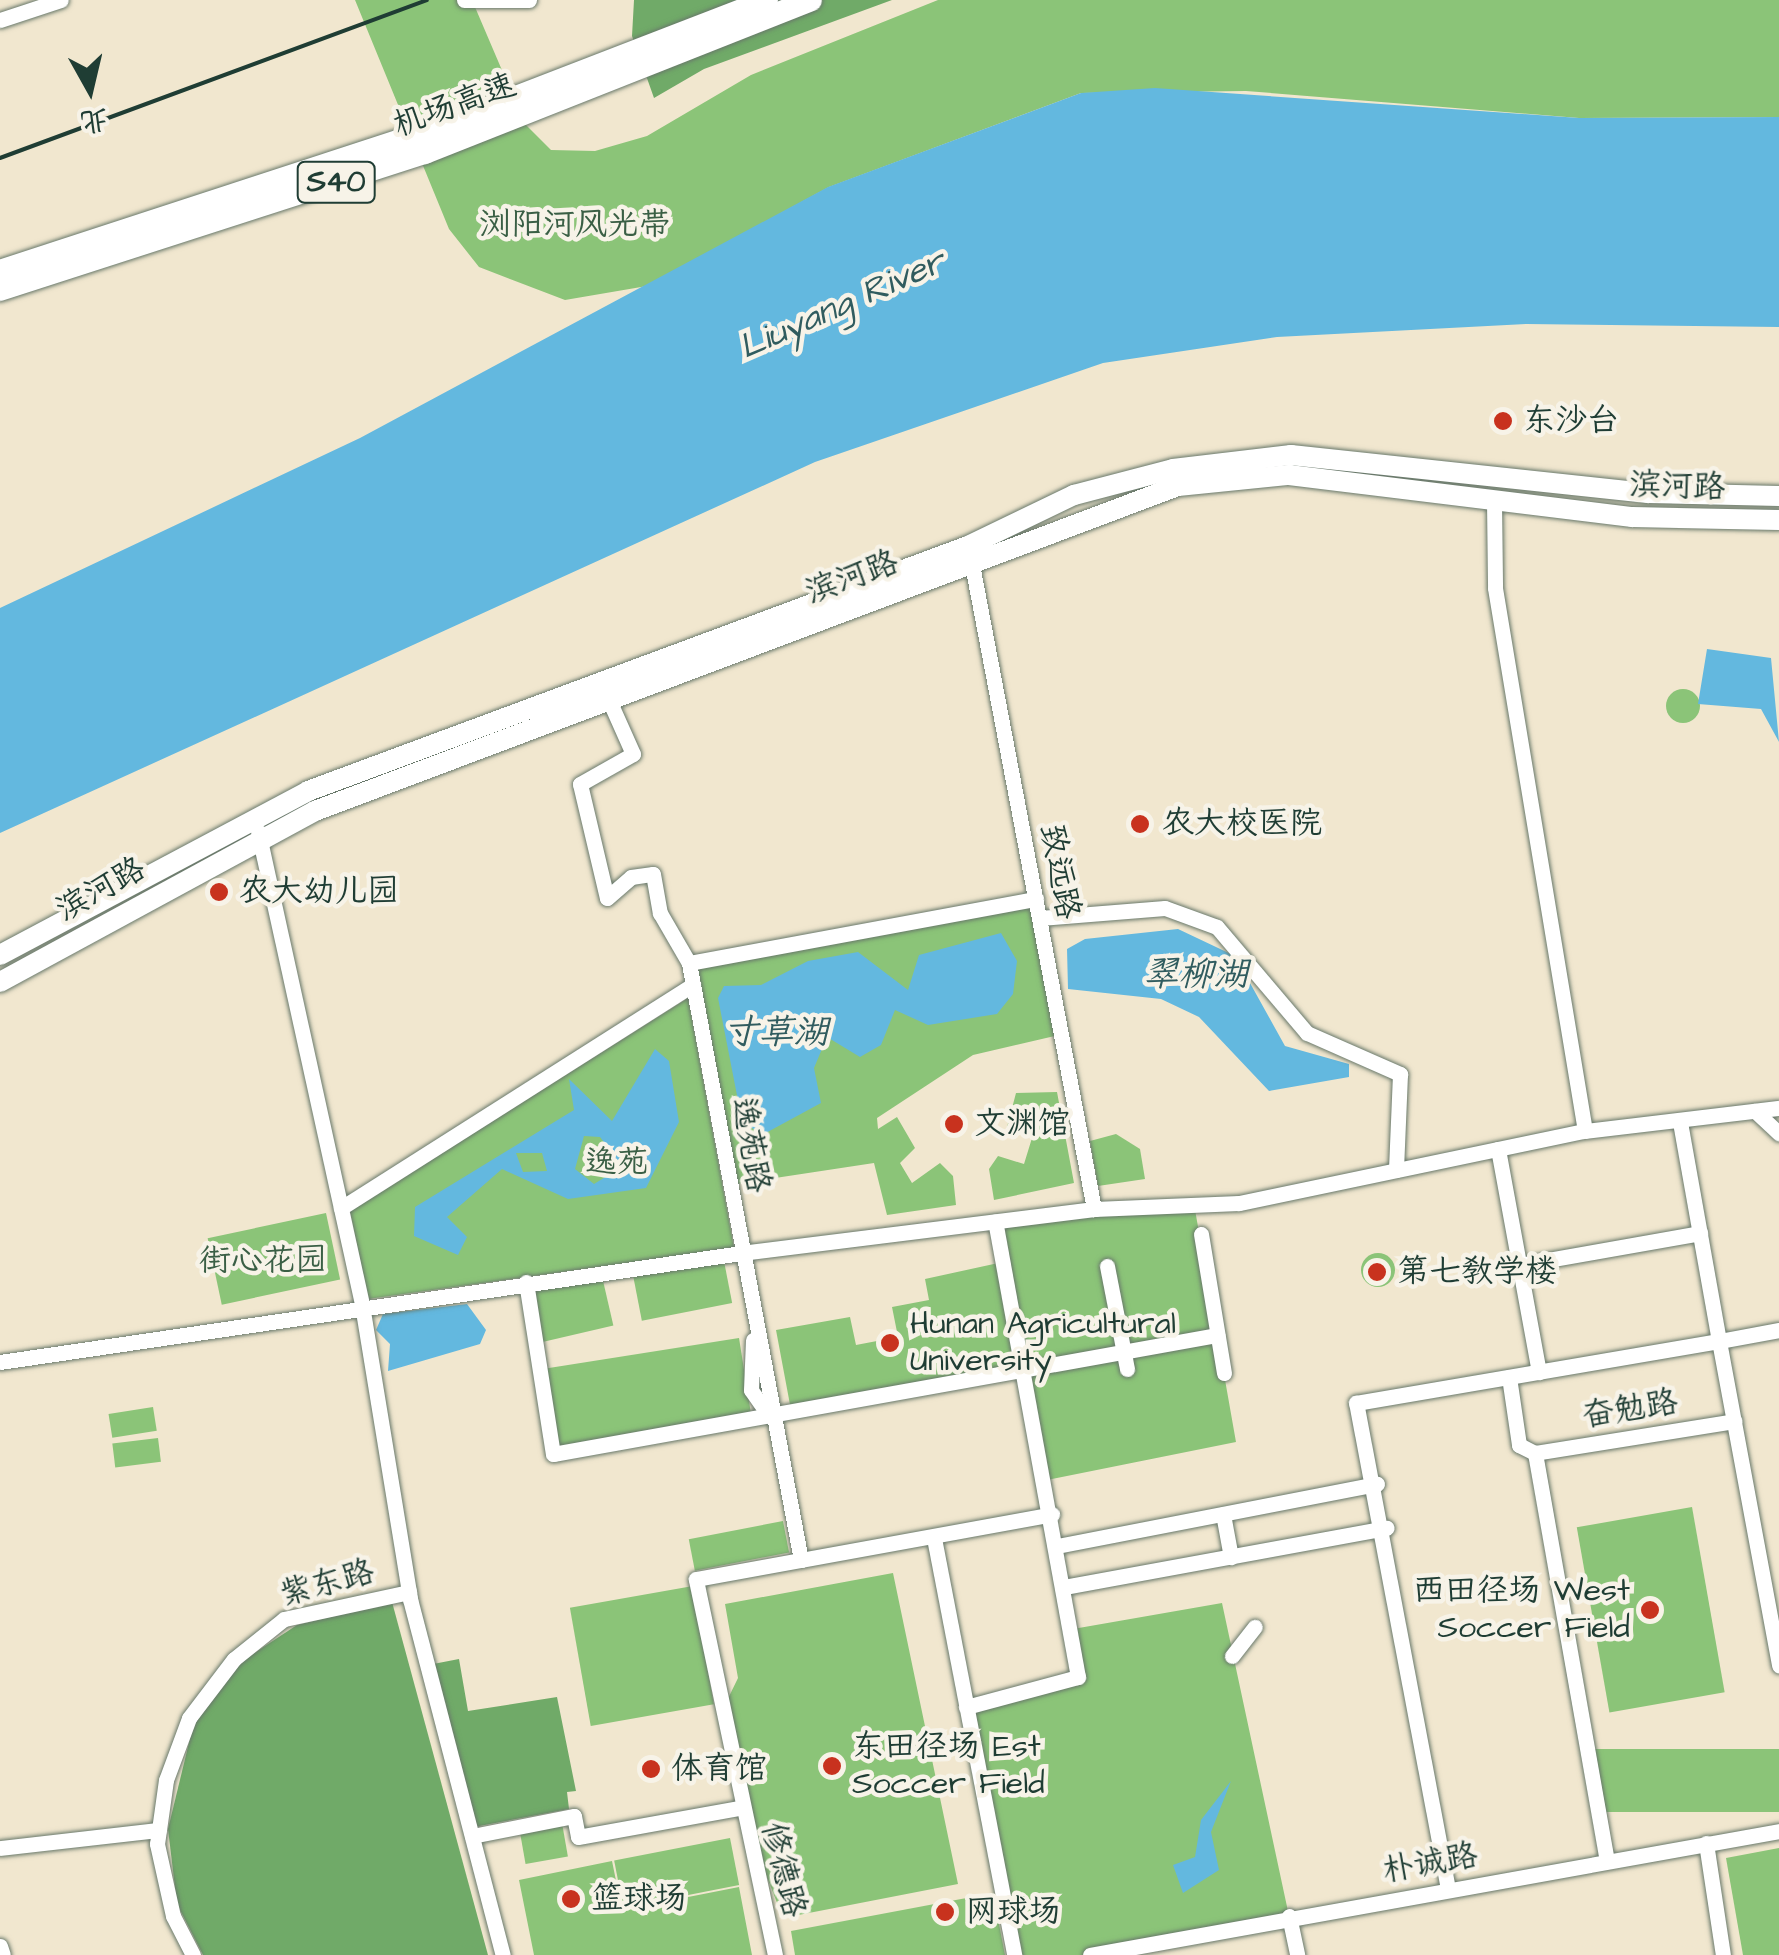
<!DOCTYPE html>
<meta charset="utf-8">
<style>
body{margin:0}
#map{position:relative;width:1779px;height:1955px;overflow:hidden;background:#f1e7cf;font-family:"Architects Daughter","LXGW WenKai TC",sans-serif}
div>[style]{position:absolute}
.green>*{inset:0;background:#8bc478;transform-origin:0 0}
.round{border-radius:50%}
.forest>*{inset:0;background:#70aa68}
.water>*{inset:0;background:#63b8df}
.roads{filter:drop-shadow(0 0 2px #68786a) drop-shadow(0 0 2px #68786a)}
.minor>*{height:15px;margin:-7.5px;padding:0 7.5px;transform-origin:7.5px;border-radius:7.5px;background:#fff}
.major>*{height:20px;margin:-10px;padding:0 10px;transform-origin:10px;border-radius:10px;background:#fff}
.highway>*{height:22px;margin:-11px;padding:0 11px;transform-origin:11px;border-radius:11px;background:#fff}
.rail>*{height:4px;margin:-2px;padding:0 2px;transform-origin:2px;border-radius:2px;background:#1f3d34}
.dots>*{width:28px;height:28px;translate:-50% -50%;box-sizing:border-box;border:5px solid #f7f3e8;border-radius:50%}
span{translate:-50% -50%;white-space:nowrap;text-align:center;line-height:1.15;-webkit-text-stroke:9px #f7f3e8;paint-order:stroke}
.shield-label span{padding:2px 8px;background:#f7f3e8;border:2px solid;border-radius:8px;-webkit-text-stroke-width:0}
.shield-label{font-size:30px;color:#1f3d34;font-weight:700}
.street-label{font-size:32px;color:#1f3d34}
.park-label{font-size:32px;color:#3a5f45}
.poi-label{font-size:32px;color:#1f3d34}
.left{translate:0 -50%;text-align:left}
.right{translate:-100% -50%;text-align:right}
.water-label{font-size:35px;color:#305c5f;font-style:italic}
.north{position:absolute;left:40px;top:40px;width:100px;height:100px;-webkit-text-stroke:8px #f7f3e8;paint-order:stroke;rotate:172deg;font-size:28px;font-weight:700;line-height:40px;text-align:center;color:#1f3d34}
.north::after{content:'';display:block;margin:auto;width:35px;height:45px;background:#1f3d34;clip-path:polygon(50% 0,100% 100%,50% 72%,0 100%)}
</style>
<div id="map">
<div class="green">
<div style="clip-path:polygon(355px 0,472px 0,525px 124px,551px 150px,595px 151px,647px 136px,751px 75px,938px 0,1779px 0,1779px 117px,1579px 118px,1246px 91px,1081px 93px,829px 187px,647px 286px,565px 300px,479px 267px,449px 229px)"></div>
<div class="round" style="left:1666px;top:689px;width:34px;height:34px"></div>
<div style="clip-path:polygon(1036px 899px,1059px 1035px,973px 1055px,877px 1118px,878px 1129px,897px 1117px,915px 1148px,900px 1163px,912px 1183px,940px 1163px,953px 1176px,956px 1205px,887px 1215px,874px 1163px,729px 1185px,689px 963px)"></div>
<div style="clip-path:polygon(688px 998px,734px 1248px,368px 1299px,350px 1211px)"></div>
<div style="clip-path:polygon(1057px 1092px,1074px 1183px,994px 1200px,989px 1169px,998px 1156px,1024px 1164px,1032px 1138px,1006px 1131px,1016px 1093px)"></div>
<div style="clip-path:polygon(1116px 1134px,1140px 1149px,1145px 1179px,1098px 1186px,1090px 1141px)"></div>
<div style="clip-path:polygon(1194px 1204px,1236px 1442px,1047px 1480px,1025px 1371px,791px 1410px,776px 1330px,850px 1317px,856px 1345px,898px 1337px,892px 1307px,929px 1300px,925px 1279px,1003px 1262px,995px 1222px)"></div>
<div style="left:326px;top:1213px;width:68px;height:121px;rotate:78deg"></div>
<div class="round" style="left:1361px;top:1253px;width:34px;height:34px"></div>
<div style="left:723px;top:1256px;width:48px;height:92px;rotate:79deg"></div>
<div style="left:601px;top:1272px;width:55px;height:76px;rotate:77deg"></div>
<div style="left:739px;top:1338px;width:80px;height:202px;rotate:81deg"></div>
<div style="left:153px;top:1407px;width:24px;height:45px;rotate:81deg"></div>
<div style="left:158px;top:1438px;width:24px;height:46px;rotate:83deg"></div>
<div style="left:1692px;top:1507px;width:188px;height:117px;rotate:80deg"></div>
<div style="left:783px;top:1521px;width:32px;height:96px;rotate:79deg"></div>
<div style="clip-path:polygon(893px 1573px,958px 1884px,783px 1918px,736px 1798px,720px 1715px,738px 1678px,725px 1604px)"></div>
<div style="left:693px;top:1586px;width:120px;height:125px;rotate:80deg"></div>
<div style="clip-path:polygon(1222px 1603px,1289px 1916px,1090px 1955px,1014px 1955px,973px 1710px,1084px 1680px,1073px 1629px)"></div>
<div style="left:1779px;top:1749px;width:63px;height:184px;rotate:90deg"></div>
<div style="left:562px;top:1823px;width:34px;height:43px;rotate:80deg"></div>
<div style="left:730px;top:1838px;width:48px;height:118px;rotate:79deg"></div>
<div style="clip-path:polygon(1779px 1848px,1779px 1955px,1743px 1955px,1726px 1858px)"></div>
<div style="clip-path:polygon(612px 1861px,622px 1910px,739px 1887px,752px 1955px,534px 1955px,519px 1880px)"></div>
<div style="clip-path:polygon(993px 1893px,1005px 1955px,795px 1955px,791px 1931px)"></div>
</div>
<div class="forest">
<div style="clip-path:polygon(634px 0,892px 0,704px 69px,654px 98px,632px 36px)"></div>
<div style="clip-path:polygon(392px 1602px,488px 1955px,203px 1955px,177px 1904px,168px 1829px,195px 1718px,239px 1663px,297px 1625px)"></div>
<div style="clip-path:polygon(459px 1659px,468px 1711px,557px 1697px,576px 1791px,567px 1792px,569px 1809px,474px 1827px,428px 1665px)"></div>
</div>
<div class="water">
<div style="clip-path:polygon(1155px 88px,1579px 118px,1779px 117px,1779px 327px,1526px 324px,1277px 337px,1103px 363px,815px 462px,0 833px,0 608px,360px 438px,828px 187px,1081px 93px)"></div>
<div style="clip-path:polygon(1707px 649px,1771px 658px,1779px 742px,1761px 709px,1698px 704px)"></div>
<div style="clip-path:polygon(1178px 929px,1235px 956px,1285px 1046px,1349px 1064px,1349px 1077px,1269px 1091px,1199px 1017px,1161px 999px,1068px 989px,1067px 949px,1085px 939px)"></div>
<div style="clip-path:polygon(1001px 933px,1017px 961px,1013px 994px,997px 1014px,928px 1025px,895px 1010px,881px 1045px,860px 1057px,827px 1037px,814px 1068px,821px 1103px,762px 1135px,742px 1121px,718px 998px,724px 986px,761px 985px,808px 961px,858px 952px,908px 990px,919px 955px)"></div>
<div style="clip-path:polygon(evenodd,655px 1049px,669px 1061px,679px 1122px,646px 1188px,568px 1199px,502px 1169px,447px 1217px,467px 1237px,458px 1255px,414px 1236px,415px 1207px,574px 1110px,569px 1079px,612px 1121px,655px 1049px,584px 1136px,600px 1137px,613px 1154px,612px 1173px,594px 1184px,575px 1169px,584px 1136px,655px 1049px,516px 1153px,542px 1153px,547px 1171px,523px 1172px,516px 1153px)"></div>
<div style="clip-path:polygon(467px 1304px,486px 1330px,480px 1344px,388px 1371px,390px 1344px,376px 1330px,383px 1314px)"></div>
<div style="clip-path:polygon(1231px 1781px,1211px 1832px,1219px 1870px,1183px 1893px,1173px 1865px,1195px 1857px,1201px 1820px)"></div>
</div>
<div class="roads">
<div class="minor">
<div style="left:464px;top:0;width:65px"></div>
<div style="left:0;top:20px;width:64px;rotate:-18.2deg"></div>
<div style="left:1494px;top:501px;width:87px;rotate:89.3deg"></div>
<div style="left:1495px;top:588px;width:550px;rotate:80.59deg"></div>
<div style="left:970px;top:554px;width:667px;rotate:79.28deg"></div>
<div style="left:609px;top:700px;width:59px;rotate:66deg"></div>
<div style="left:633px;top:754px;width:61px;rotate:150.5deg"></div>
<div style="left:580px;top:784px;width:117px;rotate:76.7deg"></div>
<div style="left:607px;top:898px;width:32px;rotate:-41deg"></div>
<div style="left:631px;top:877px;width:22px;rotate:-8deg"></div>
<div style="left:653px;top:874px;width:40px;rotate:80deg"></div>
<div style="left:660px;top:913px;width:58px;rotate:59.9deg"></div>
<div style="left:258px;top:831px;width:485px;rotate:77.6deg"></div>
<div style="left:362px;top:1305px;width:298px;rotate:80.7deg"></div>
<div style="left:410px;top:1599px;width:368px;rotate:75.4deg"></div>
<div style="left:1040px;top:918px;width:125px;rotate:-4.6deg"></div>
<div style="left:1165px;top:908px;width:55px;rotate:20.1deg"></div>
<div style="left:1217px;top:927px;width:139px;rotate:49.7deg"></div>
<div style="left:1307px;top:1033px;width:102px;rotate:23.8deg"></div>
<div style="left:1400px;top:1074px;width:96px;rotate:92.4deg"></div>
<div style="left:1755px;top:1111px;width:33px;rotate:43deg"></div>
<div style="left:1498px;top:1149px;width:227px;rotate:79.6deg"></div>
<div style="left:341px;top:1208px;width:417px;rotate:-32.4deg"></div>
<div style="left:1201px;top:1234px;width:141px;rotate:80.6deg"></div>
<div style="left:1519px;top:1265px;width:184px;rotate:-10deg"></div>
<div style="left:1107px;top:1266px;width:105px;rotate:79deg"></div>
<div style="left:526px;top:1282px;width:174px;rotate:81.1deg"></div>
<div style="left:553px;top:1454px;width:675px;rotate:-10.16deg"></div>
<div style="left:1779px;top:1330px;width:61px;rotate:169.6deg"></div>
<div style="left:1719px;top:1341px;width:330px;rotate:79.5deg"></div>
<div style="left:753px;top:1340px;width:50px;rotate:92.3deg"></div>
<div style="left:751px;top:1390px;width:32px;rotate:55deg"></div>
<div style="left:0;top:1362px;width:749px;rotate:-8.37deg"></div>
<div style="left:741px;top:1253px;width:356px;rotate:-7.1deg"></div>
<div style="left:1094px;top:1209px;width:145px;rotate:-2.4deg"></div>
<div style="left:1239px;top:1203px;width:353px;rotate:-11.8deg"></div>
<div style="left:1585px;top:1131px;width:195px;rotate:-6.8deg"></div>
<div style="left:1509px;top:1377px;width:69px;rotate:81.6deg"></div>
<div style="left:1519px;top:1445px;width:18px;rotate:27deg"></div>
<div style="left:1535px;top:1453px;width:414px;rotate:80deg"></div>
<div style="left:1535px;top:1453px;width:202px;rotate:-9.1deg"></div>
<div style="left:1223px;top:1514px;width:44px;rotate:79.5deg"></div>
<div style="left:934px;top:1538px;width:425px;rotate:79.1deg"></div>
<div style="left:1057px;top:1546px;width:326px;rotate:-11deg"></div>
<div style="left:801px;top:1560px;width:607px;rotate:-100.63deg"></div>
<div style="left:689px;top:963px;width:353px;rotate:-10.5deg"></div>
<div style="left:1064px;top:1587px;width:328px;rotate:-10.4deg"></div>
<div style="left:1232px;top:1656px;width:37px;rotate:-52deg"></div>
<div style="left:966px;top:1707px;width:116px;rotate:-15deg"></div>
<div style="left:1078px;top:1677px;width:463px;rotate:-100.3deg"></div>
<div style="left:472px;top:1836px;width:104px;rotate:-11.1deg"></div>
<div style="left:574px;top:1816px;width:21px;rotate:79deg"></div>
<div style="left:578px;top:1837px;width:164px;rotate:-10.2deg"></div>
<div style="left:1706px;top:1843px;width:113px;rotate:81.4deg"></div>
<div style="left:0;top:1848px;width:160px;rotate:-6.5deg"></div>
<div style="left:1448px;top:1889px;width:495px;rotate:-100.7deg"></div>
<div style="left:1356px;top:1403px;width:368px;rotate:-9.7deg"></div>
<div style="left:1719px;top:1341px;width:223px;rotate:-100.1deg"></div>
<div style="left:1289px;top:1916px;width:40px;rotate:78deg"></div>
<div style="left:0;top:1946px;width:9px;rotate:72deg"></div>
<div style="left:193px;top:1955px;width:44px;rotate:-117.1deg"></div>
<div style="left:173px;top:1916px;width:74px;rotate:-102.5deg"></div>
<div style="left:157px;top:1844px;width:65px;rotate:-82deg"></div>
<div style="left:166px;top:1780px;width:66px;rotate:-69.6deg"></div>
<div style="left:189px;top:1718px;width:74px;rotate:-52.7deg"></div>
<div style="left:234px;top:1659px;width:64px;rotate:-38.7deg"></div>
<div style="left:284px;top:1619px;width:128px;rotate:-12.2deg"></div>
<div style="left:775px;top:1955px;width:384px;rotate:-101.9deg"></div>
<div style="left:696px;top:1579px;width:362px;rotate:-10.3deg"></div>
<div style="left:1090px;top:1955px;width:700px;rotate:-10.2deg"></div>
</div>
<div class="major">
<div style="left:0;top:955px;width:349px;rotate:-28deg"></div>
<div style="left:308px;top:791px;width:704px;rotate:-20.37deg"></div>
<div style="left:968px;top:546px;width:118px;rotate:-25.7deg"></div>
<div style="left:1074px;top:495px;width:102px;rotate:-14.7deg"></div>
<div style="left:1173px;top:469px;width:119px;rotate:-6.8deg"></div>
<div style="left:1291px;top:455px;width:359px;rotate:6.1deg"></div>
<div style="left:1648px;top:493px;width:131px;rotate:1.3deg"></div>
<div style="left:0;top:982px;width:358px;rotate:-28.5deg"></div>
<div style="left:315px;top:811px;width:922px;rotate:-20.64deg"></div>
<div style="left:1178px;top:486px;width:112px;rotate:-5.7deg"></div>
<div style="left:1289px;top:475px;width:346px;rotate:7deg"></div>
<div style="left:1632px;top:517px;width:147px;rotate:1.2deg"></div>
</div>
<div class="highway">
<div style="left:0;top:271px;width:442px;rotate:-18.1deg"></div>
<div style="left:420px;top:134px;width:372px;rotate:-21.1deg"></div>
<div style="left:0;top:290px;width:447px;rotate:-17.9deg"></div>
<div style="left:425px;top:153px;width:415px;rotate:-21.6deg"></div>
</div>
</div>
<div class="rail">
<div style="left:0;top:158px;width:455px;rotate:-20.3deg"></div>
</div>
<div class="dots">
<div style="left:1503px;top:421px;background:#c8321e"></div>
<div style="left:1140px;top:824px;background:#c8321e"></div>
<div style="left:219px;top:892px;background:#c8321e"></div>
<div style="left:954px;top:1124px;background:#c8321e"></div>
<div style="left:1377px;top:1272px;background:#c8321e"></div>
<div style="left:890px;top:1343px;background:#c8321e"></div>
<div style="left:1650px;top:1610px;background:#c8321e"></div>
<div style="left:832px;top:1766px;background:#c8321e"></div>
<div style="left:651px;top:1769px;background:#c8321e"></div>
<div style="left:571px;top:1899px;background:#c8321e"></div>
<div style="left:945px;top:1912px;background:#c8321e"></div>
</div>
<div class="shield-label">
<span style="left:336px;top:182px">S40</span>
</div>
<div class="street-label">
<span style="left:455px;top:106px;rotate:-20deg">机场高速</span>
<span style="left:1677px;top:487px;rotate:2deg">滨河路</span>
<span style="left:852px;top:578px;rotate:-20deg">滨河路</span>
<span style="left:1059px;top:872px;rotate:79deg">致远路</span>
<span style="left:101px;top:890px;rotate:-29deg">滨河路</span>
<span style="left:750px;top:1145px;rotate:80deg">逸苑路</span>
<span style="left:1630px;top:1410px;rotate:-9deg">奋勉路</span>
<span style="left:327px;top:1584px;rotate:-15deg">紫东路</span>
<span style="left:1430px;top:1864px;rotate:-10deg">朴诚路</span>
<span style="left:783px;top:1870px;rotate:76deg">修德路</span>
</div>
<div class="park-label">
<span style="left:575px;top:225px">浏阳河风光带</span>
<span style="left:617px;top:1163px">逸苑</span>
<span style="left:263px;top:1261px">街心花园</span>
</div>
<div class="poi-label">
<span class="left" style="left:1523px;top:421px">东沙台</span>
<span class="left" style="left:1162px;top:824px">农大校医院</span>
<span class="left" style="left:239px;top:892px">农大幼儿园</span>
<span class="left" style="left:974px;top:1124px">文渊馆</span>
<span class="left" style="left:1397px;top:1272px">第七教学楼</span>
<span class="left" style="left:910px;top:1343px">Hunan Agricultural<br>University</span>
<span class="right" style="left:1630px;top:1610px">西田径场 West<br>Soccer Field</span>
<span class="left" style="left:852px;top:1766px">东田径场 Est<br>Soccer Field</span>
<span class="left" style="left:671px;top:1769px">体育馆</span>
<span class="left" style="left:591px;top:1899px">篮球场</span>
<span class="left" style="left:965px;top:1912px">网球场</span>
</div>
<div class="water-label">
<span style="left:842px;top:305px;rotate:-24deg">Liuyang River</span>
<span style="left:1196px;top:975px">翠柳湖</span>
<span style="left:776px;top:1033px">寸草湖</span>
</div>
<div class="north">北</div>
</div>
